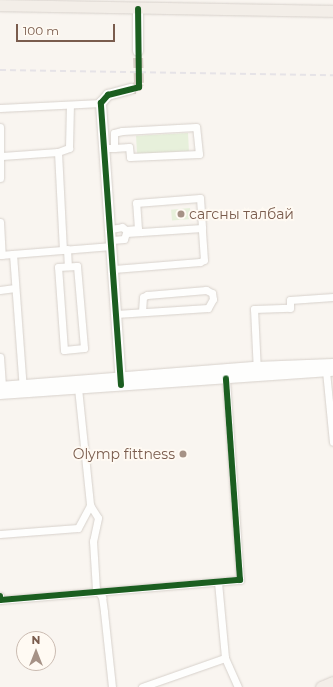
<!DOCTYPE html>
<meta charset="utf-8">
<style>
body{margin:0}
#map{position:relative;width:333px;height:687px;overflow:hidden;background:#f9f5f0;font-family:Montserrat,sans-serif}
div>[style]{position:absolute}
.green>*{inset:0;background:#e7f0db;transform-origin:0 0}
.secondary-tunnel>*{height:10px;margin-top:-5px;transform-origin:0;background:repeating-linear-gradient(90deg,#d9cfc7 0 10px,transparent 0 15px)}
.roads{filter:drop-shadow(0 0 1px #d7d1cb) drop-shadow(0 0 1px #d7d1cb)}
.street>*{height:7px;margin:-3.5px;padding:0 3.5px;transform-origin:3.5px;border-radius:3.5px;background:#fefefd}
.secondary>*{height:10px;margin:-5px;padding:0 5px;transform-origin:5px;border-radius:5px;background:#fefefd}
.primary>*{height:11px;margin:-5.5px;padding:0 5.5px;transform-origin:5.5px;border-radius:5.5px;background:#f3eee8}
.rail>*{height:2px;margin-top:-1px;transform-origin:0;background:repeating-linear-gradient(90deg,#e6e3e7 0 6px,transparent 0 10px)}
.cycleway>*{height:6px;margin:-3px;padding:0 3px;transform-origin:3px;border-radius:3px;background:#1b5e20}
.dots>*{width:11px;height:11px;translate:-50% -50%;box-sizing:border-box;border:2px solid #fffaf3;border-radius:50%}
span{translate:-50% -50%;white-space:nowrap;text-align:center;line-height:1.15;-webkit-text-stroke:3.5px #fffaf3;paint-order:stroke}
.poi-label{font-size:14px;color:#7a5c4d}
.left{translate:0 -50%;text-align:left}
.right{translate:-100% -50%;text-align:right}
.north{position:absolute;left:16px;top:631px;width:40px;height:40px;box-sizing:border-box;background:#fffaf3;border:1px solid #cabbb1;border-radius:50%;rotate:0deg;font-size:11px;font-weight:700;line-height:16px;text-align:center;color:#7a5c4d}
.north::after{content:'';display:block;margin:auto;width:14px;height:18px;background:#a69286;clip-path:polygon(50% 0,100% 100%,50% 72%,0 100%)}
.scale{position:absolute;left:16px;top:24px;width:99px;height:18px;box-sizing:border-box;border:2px solid #7a5c4d;border-top:0;padding-left:5px;font-size:12px;line-height:14px;white-space:nowrap;color:#7a5c4d;-webkit-text-stroke:3px #fffaf3;paint-order:stroke}
</style>
<div id="map">
<div class="green">
<div style="left:188px;top:133px;width:18px;height:52px;rotate:87deg"></div>
<div style="left:190px;top:208px;width:11px;height:19px;rotate:85deg"></div>
</div>
<div class="secondary-tunnel">
<div style="left:131px;top:89px;width:5px"></div>
<div style="left:136px;top:89px;width:7px;rotate:-63deg"></div>
<div style="left:139px;top:83px;width:32px;rotate:-92deg"></div>
</div>
<div class="roads">
<div class="street">
<div style="left:0;top:108px;width:101px;rotate:-2.8deg"></div>
<div style="left:0;top:127px;width:51px;rotate:90deg"></div>
<div style="left:104px;top:148px;width:10px"></div>
<div style="left:114px;top:148px;width:15px;rotate:-4deg"></div>
<div style="left:129px;top:147px;width:10px;rotate:84deg"></div>
<div style="left:130px;top:157px;width:69px;rotate:-2.5deg"></div>
<div style="left:199px;top:154px;width:27px;rotate:-96deg"></div>
<div style="left:196px;top:127px;width:74px;rotate:176.9deg"></div>
<div style="left:122px;top:131px;width:8px;rotate:166deg"></div>
<div style="left:114px;top:133px;width:15px;rotate:90deg"></div>
<div style="left:58px;top:152px;width:98px;rotate:87.1deg"></div>
<div style="left:2px;top:156px;width:56px;rotate:-4.1deg"></div>
<div style="left:58px;top:152px;width:12px;rotate:-20deg"></div>
<div style="left:69px;top:148px;width:43px;rotate:-88.7deg"></div>
<div style="left:0;top:222px;width:33px;rotate:87deg"></div>
<div style="left:111px;top:229px;width:11px;rotate:-10deg"></div>
<div style="left:122px;top:227px;width:5px;rotate:37deg"></div>
<div style="left:126px;top:230px;width:12px;rotate:-5deg"></div>
<div style="left:138px;top:229px;width:26px;rotate:-94deg"></div>
<div style="left:136px;top:203px;width:64px;rotate:-4.5deg"></div>
<div style="left:200px;top:198px;width:30px;rotate:86deg"></div>
<div style="left:202px;top:228px;width:76px;rotate:176.2deg"></div>
<div style="left:126px;top:233px;width:6px;rotate:108deg"></div>
<div style="left:124px;top:239px;width:12px;rotate:175deg"></div>
<div style="left:67px;top:249px;width:17px;rotate:87deg"></div>
<div style="left:13px;top:254px;width:135px;rotate:85.8deg"></div>
<div style="left:0;top:255px;width:112px;rotate:-4.6deg"></div>
<div style="left:77px;top:266px;width:82px;rotate:85.1deg"></div>
<div style="left:84px;top:348px;width:20px;rotate:174deg"></div>
<div style="left:64px;top:350px;width:83px;rotate:-94.1deg"></div>
<div style="left:58px;top:267px;width:19px;rotate:-3deg"></div>
<div style="left:114px;top:269px;width:86px;rotate:-4.7deg"></div>
<div style="left:200px;top:262px;width:4px;rotate:-27deg"></div>
<div style="left:204px;top:260px;width:32px;rotate:-94deg"></div>
<div style="left:0;top:290px;width:15px;rotate:-8deg"></div>
<div style="left:116px;top:314px;width:92px;rotate:-3.7deg"></div>
<div style="left:208px;top:308px;width:10px;rotate:-61deg"></div>
<div style="left:213px;top:299px;width:6px;rotate:-99deg"></div>
<div style="left:212px;top:293px;width:7px;rotate:-153deg"></div>
<div style="left:206px;top:290px;width:59px;rotate:175.2deg"></div>
<div style="left:147px;top:295px;width:4px;rotate:153deg"></div>
<div style="left:143px;top:297px;width:15px;rotate:94deg"></div>
<div style="left:0;top:357px;width:29px;rotate:86deg"></div>
<div style="left:326px;top:371px;width:71px;rotate:84.4deg"></div>
<div style="left:257px;top:372px;width:63px;rotate:-92.7deg"></div>
<div style="left:254px;top:309px;width:36px;rotate:-2deg"></div>
<div style="left:290px;top:308px;width:8px;rotate:-90deg"></div>
<div style="left:290px;top:300px;width:43px;rotate:-4deg"></div>
<div style="left:78px;top:388px;width:118px;rotate:84.1deg"></div>
<div style="left:90px;top:505px;width:15px;rotate:58deg"></div>
<div style="left:98px;top:518px;width:24px;rotate:102deg"></div>
<div style="left:93px;top:541px;width:49px;rotate:86.5deg"></div>
<div style="left:0;top:534px;width:78px;rotate:-4.4deg"></div>
<div style="left:78px;top:528px;width:26px;rotate:-62deg"></div>
<div style="left:218px;top:582px;width:76px;rotate:84.7deg"></div>
<div style="left:97px;top:590px;width:9px;rotate:54deg"></div>
<div style="left:102px;top:597px;width:15px;rotate:82deg"></div>
<div style="left:104px;top:612px;width:75px;rotate:83.9deg"></div>
<div style="left:0;top:596px;width:4px;rotate:90deg"></div>
<div style="left:0;top:600px;width:241px;rotate:-4.8deg"></div>
<div style="left:240px;top:580px;width:202px;rotate:-94deg"></div>
<div style="left:142px;top:687px;width:88px;rotate:-19.3deg"></div>
<div style="left:225px;top:658px;width:32px;rotate:66deg"></div>
</div>
<div class="secondary">
<div style="left:138px;top:51px;width:42px;rotate:-90deg"></div>
<div style="left:121px;top:383px;width:281px;rotate:-94.1deg"></div>
<div style="left:101px;top:103px;width:11px;rotate:-49deg"></div>
<div style="left:108px;top:95px;width:24px;rotate:-15deg"></div>
<div style="left:0;top:387px;width:257px;rotate:-4.5deg"></div>
<div style="left:256px;top:367px;width:77px;rotate:-2.2deg"></div>
<div style="left:0;top:394px;width:334px;rotate:-4deg"></div>
</div>
<div class="primary">
<div style="left:0;top:5px;width:333px;rotate:1deg"></div>
<div style="left:321px;top:687px;width:13px;rotate:-23deg"></div>
</div>
</div>
<div class="rail">
<div style="left:0;top:70px;width:333px;rotate:0.9deg"></div>
</div>
<div class="cycleway">
<div style="left:121px;top:385px;width:283px;rotate:-94.1deg"></div>
<div style="left:101px;top:103px;width:11px;rotate:-49deg"></div>
<div style="left:108px;top:95px;width:32px;rotate:-14deg"></div>
<div style="left:139px;top:87px;width:78px;rotate:-90.7deg"></div>
<div style="left:0;top:596px;width:4px;rotate:90deg"></div>
<div style="left:0;top:600px;width:241px;rotate:-4.8deg"></div>
<div style="left:240px;top:580px;width:202px;rotate:-94deg"></div>
</div>
<div class="dots">
<div style="left:181px;top:214px;background:#a69286"></div>
<div style="left:183px;top:454px;background:#a69286"></div>
</div>
<div class="poi-label">
<span class="left" style="left:189px;top:214px">сагсны талбай</span>
<span class="right" style="left:175px;top:454px">Olymp fittness</span>
</div>
<div class="north">N</div>
<div class="scale">100 m</div>
</div>
